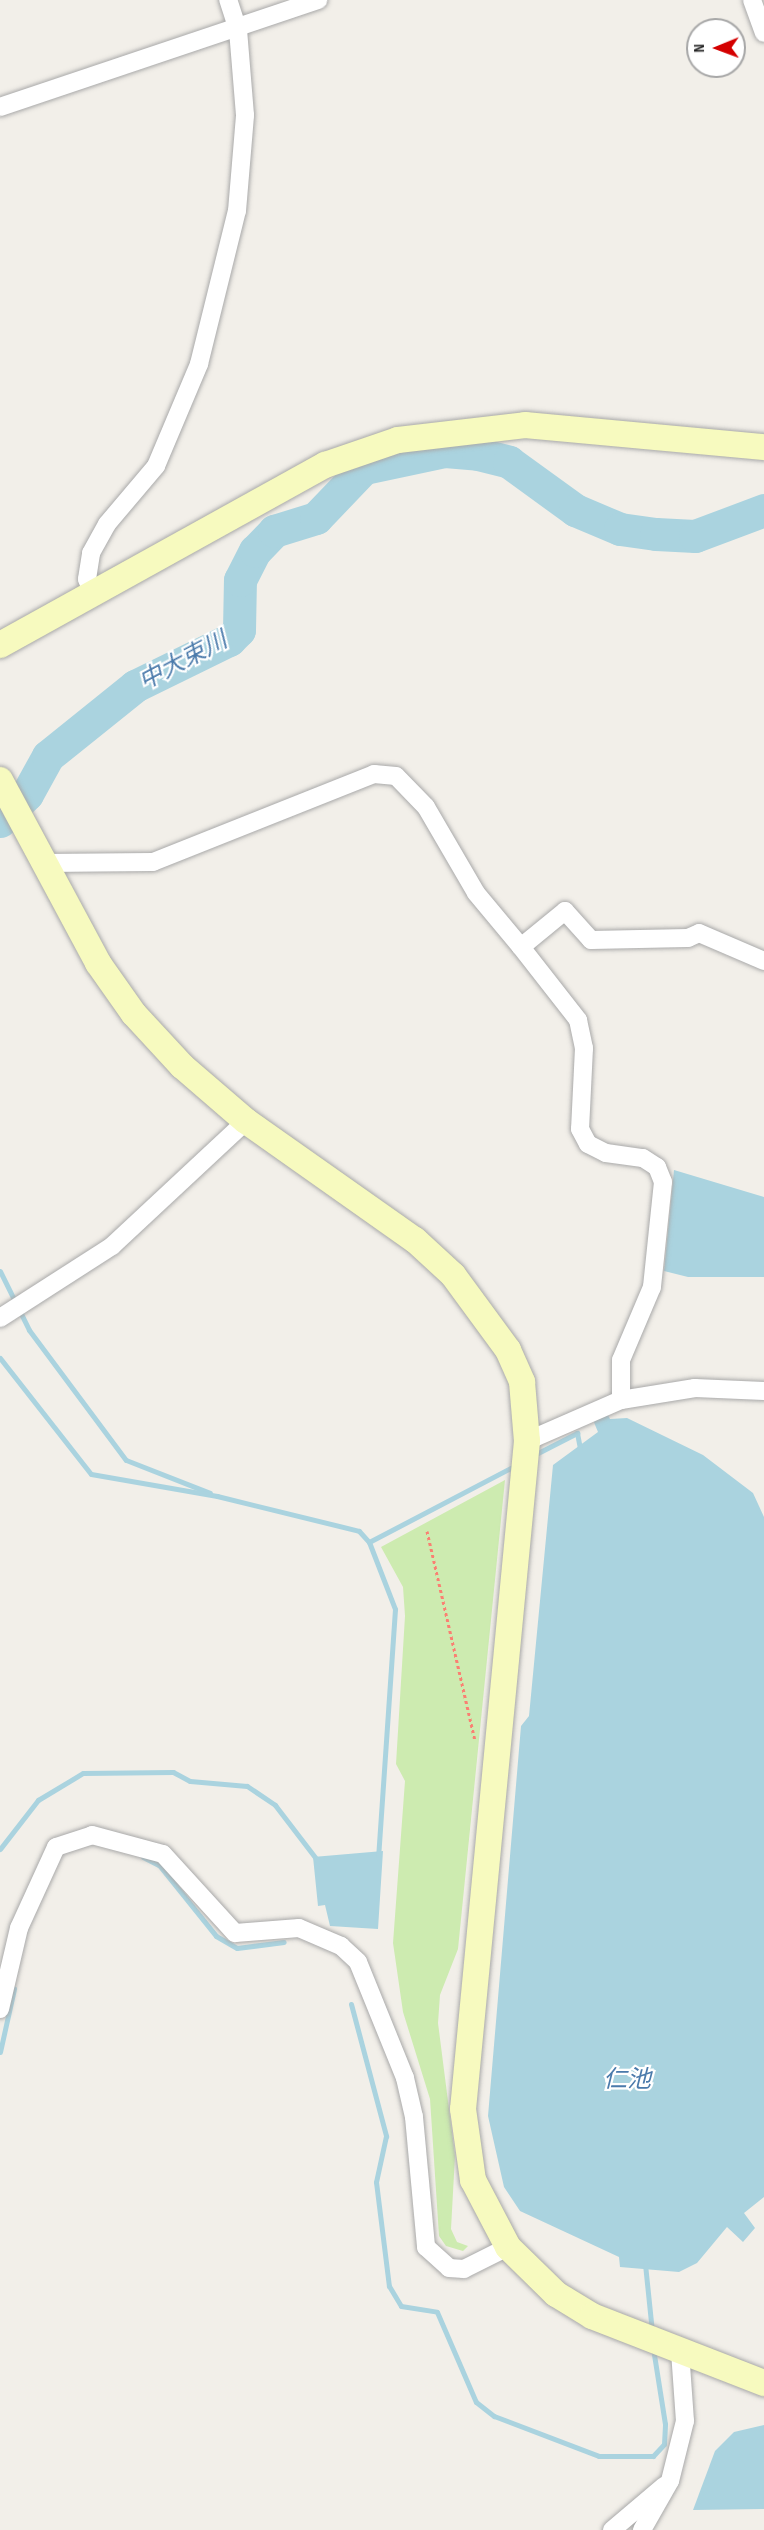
<!DOCTYPE html>
<meta charset="utf-8">
<style>
body{margin:0}
#map{position:relative;width:764px;height:2530px;overflow:hidden;background:#f2efe9;font-family:"Sofia Sans Condensed","Noto Sans JP",sans-serif}
div>[style]{position:absolute}
.grass>*{inset:0;background:#cdebb0}
.water>*{inset:0;background:#aad3df}
.stream>*{height:5px;margin:-2.5px;padding:0 2.5px;transform-origin:2.5px;border-radius:2.5px;background:#aad3df}
.river>*{height:33px;margin:-16.5px;padding:0 16.5px;transform-origin:16.5px;border-radius:16.5px;background:#aad3df}
.path>*{height:3px;margin-top:-1.5px;transform-origin:0;background:repeating-linear-gradient(90deg,#fa8072 0 3px,transparent 0 6px)}
.roads{filter:drop-shadow(0 0 2px #a9a9a9) drop-shadow(0 0 2px #a9a9a9)}
.street>*{height:18px;margin:-9px;padding:0 9px;transform-origin:9px;border-radius:9px;background:#fff}
.secondary>*{height:26px;margin:-13px;padding:0 13px;transform-origin:13px;border-radius:13px;background:#f7fabf}
span{translate:-50% -50%;white-space:nowrap;text-align:center;line-height:1.15;-webkit-text-stroke:4.5px #fff;paint-order:stroke}
.water-label{font-size:24px;color:#4a7aab;font-style:italic}
.north{position:absolute;left:686px;top:18px;width:60px;height:60px;box-sizing:border-box;background:#fff;border:2px solid #a7a7a7;border-radius:50%;rotate:269deg;font-size:16px;font-weight:700;line-height:24px;text-align:center;color:#222}
.north::after{content:'';display:block;margin:auto;width:21px;height:27px;background:#d40000;clip-path:polygon(50% 0,100% 100%,50% 72%,0 100%)}
</style>
<div id="map">
<div class="grass">
<div style="clip-path:polygon(505px 1480px,458px 1949px,440px 1995px,438px 2023px,455px 2156px,451px 2229px,457px 2242px,468px 2246px,463px 2251px,446px 2246px,439px 2236px,430px 2099px,403px 2012px,393px 1943px,405px 1781px,396px 1764px,405px 1616px,403px 1587px,381px 1547px)"></div>
</div>
<div class="water">
<div style="clip-path:polygon(674px 1170px,764px 1197px,764px 1277px,688px 1277px,664px 1271px)"></div>
<div style="clip-path:polygon(607px 1413px,610px 1419px,627px 1418px,703px 1455px,753px 1493px,764px 1517px,764px 2197px,744px 2213px,755px 2228px,743px 2242px,727px 2227px,697px 2263px,679px 2272px,620px 2267px,619px 2257px,520px 2211px,504px 2187px,488px 2116px,521px 1726px,529px 1716px,553px 1465px,598px 1432px,593px 1420px)"></div>
<div style="clip-path:polygon(383px 1851px,378px 1929px,330px 1926px,325px 1905px,318px 1906px,313px 1857px)"></div>
<div style="clip-path:polygon(764px 2425px,764px 2509px,693px 2510px,715px 2451px,734px 2432px)"></div>
</div>
<div class="stream">
<div style="left:0;top:1271px;width:66px;rotate:63.8deg"></div>
<div style="left:29px;top:1330px;width:162px;rotate:53.3deg"></div>
<div style="left:126px;top:1460px;width:90px;rotate:21.4deg"></div>
<div style="left:0;top:1358px;width:147px;rotate:51.9deg"></div>
<div style="left:91px;top:1474px;width:128px;rotate:9.9deg"></div>
<div style="left:217px;top:1496px;width:146px;rotate:13.8deg"></div>
<div style="left:359px;top:1531px;width:15px;rotate:48deg"></div>
<div style="left:369px;top:1542px;width:166px;rotate:-27.6deg"></div>
<div style="left:532px;top:1456px;width:51px;rotate:-27.1deg"></div>
<div style="left:577px;top:1433px;width:15px;rotate:79deg"></div>
<div style="left:369px;top:1542px;width:72px;rotate:68.8deg"></div>
<div style="left:395px;top:1609px;width:249px;rotate:93.9deg"></div>
<div style="left:0;top:1849px;width:62px;rotate:-52.2deg"></div>
<div style="left:38px;top:1800px;width:52px;rotate:-31deg"></div>
<div style="left:83px;top:1773px;width:90px;rotate:-0.6deg"></div>
<div style="left:173px;top:1772px;width:19px;rotate:28deg"></div>
<div style="left:190px;top:1781px;width:57px;rotate:5deg"></div>
<div style="left:247px;top:1786px;width:34px;rotate:34deg"></div>
<div style="left:275px;top:1805px;width:69px;rotate:52.6deg"></div>
<div style="left:143px;top:1857px;width:18px;rotate:27deg"></div>
<div style="left:159px;top:1865px;width:91px;rotate:51.2deg"></div>
<div style="left:216px;top:1936px;width:24px;rotate:30deg"></div>
<div style="left:237px;top:1948px;width:47px;rotate:-7.3deg"></div>
<div style="left:351px;top:2004px;width:137px;rotate:75.1deg"></div>
<div style="left:386px;top:2136px;width:47px;rotate:102.3deg"></div>
<div style="left:376px;top:2182px;width:105px;rotate:82.9deg"></div>
<div style="left:389px;top:2286px;width:23px;rotate:59deg"></div>
<div style="left:401px;top:2306px;width:36px;rotate:9deg"></div>
<div style="left:437px;top:2312px;width:98px;rotate:66.6deg"></div>
<div style="left:476px;top:2402px;width:23px;rotate:38deg"></div>
<div style="left:494px;top:2416px;width:112px;rotate:20.9deg"></div>
<div style="left:599px;top:2456px;width:54px"></div>
<div style="left:653px;top:2456px;width:16px;rotate:-47deg"></div>
<div style="left:664px;top:2444px;width:20px;rotate:-87deg"></div>
<div style="left:665px;top:2424px;width:77px;rotate:-99deg"></div>
<div style="left:0;top:2052px;width:65px;rotate:-77.5deg"></div>
<div style="left:645px;top:2264px;width:68px;rotate:84.1deg"></div>
</div>
<div class="river">
<div style="left:0;top:821px;width:38px;rotate:-45deg"></div>
<div style="left:27px;top:794px;width:43px;rotate:-61.1deg"></div>
<div style="left:48px;top:756px;width:112px;rotate:-38.8deg"></div>
<div style="left:135px;top:686px;width:105px;rotate:-26.1deg"></div>
<div style="left:229px;top:640px;width:14px;rotate:-45deg"></div>
<div style="left:239px;top:630px;width:50px;rotate:-88.9deg"></div>
<div style="left:240px;top:580px;width:33px;rotate:-63deg"></div>
<div style="left:255px;top:551px;width:28px;rotate:-46deg"></div>
<div style="left:274px;top:531px;width:44px;rotate:-17.2deg"></div>
<div style="left:316px;top:518px;width:69px;rotate:-46.2deg"></div>
<div style="left:364px;top:468px;width:83px;rotate:-11.9deg"></div>
<div style="left:445px;top:451px;width:33px;rotate:5deg"></div>
<div style="left:478px;top:454px;width:32px;rotate:14deg"></div>
<div style="left:509px;top:462px;width:82px;rotate:36deg"></div>
<div style="left:575px;top:510px;width:49px;rotate:22.9deg"></div>
<div style="left:620px;top:529px;width:36px;rotate:8deg"></div>
<div style="left:656px;top:534px;width:39px;rotate:3deg"></div>
<div style="left:695px;top:536px;width:74px;rotate:-20.6deg"></div>
</div>
<div class="path">
<div style="left:427px;top:1531px;width:214px;rotate:77.1deg"></div>
</div>
<div class="roads">
<div class="street">
<div style="left:752px;top:0;width:35px;rotate:70deg"></div>
<div style="left:0;top:107px;width:336px;rotate:-18.6deg"></div>
<div style="left:93px;top:594px;width:16px;rotate:-112deg"></div>
<div style="left:87px;top:579px;width:26px;rotate:-81deg"></div>
<div style="left:91px;top:553px;width:33px;rotate:-61deg"></div>
<div style="left:107px;top:524px;width:76px;rotate:-49.8deg"></div>
<div style="left:156px;top:466px;width:111px;rotate:-67.1deg"></div>
<div style="left:199px;top:364px;width:158px;rotate:-76.1deg"></div>
<div style="left:237px;top:211px;width:96px;rotate:-85.2deg"></div>
<div style="left:245px;top:115px;width:85px;rotate:-94.7deg"></div>
<div style="left:238px;top:30px;width:32px;rotate:-108deg"></div>
<div style="left:44px;top:863px;width:109px;rotate:-0.5deg"></div>
<div style="left:153px;top:862px;width:238px;rotate:-21.7deg"></div>
<div style="left:374px;top:774px;width:22px;rotate:5deg"></div>
<div style="left:396px;top:776px;width:43px;rotate:45.9deg"></div>
<div style="left:426px;top:807px;width:99px;rotate:59.8deg"></div>
<div style="left:476px;top:893px;width:70px;rotate:50.2deg"></div>
<div style="left:521px;top:947px;width:57px;rotate:-39.3deg"></div>
<div style="left:565px;top:911px;width:39px;rotate:48deg"></div>
<div style="left:591px;top:940px;width:97px;rotate:-1.2deg"></div>
<div style="left:688px;top:938px;width:12px;rotate:-24deg"></div>
<div style="left:699px;top:933px;width:71px;rotate:23.3deg"></div>
<div style="left:521px;top:947px;width:93px;rotate:52deg"></div>
<div style="left:578px;top:1020px;width:29px;rotate:78deg"></div>
<div style="left:584px;top:1048px;width:81px;rotate:92.8deg"></div>
<div style="left:580px;top:1129px;width:17px;rotate:62deg"></div>
<div style="left:588px;top:1144px;width:20px;rotate:27deg"></div>
<div style="left:606px;top:1153px;width:37px;rotate:8deg"></div>
<div style="left:643px;top:1158px;width:17px;rotate:33deg"></div>
<div style="left:657px;top:1167px;width:16px;rotate:68deg"></div>
<div style="left:663px;top:1182px;width:106px;rotate:96deg"></div>
<div style="left:652px;top:1287px;width:79px;rotate:113deg"></div>
<div style="left:621px;top:1360px;width:40px;rotate:90deg"></div>
<div style="left:0;top:1318px;width:133px;rotate:-32.7deg"></div>
<div style="left:112px;top:1246px;width:183px;rotate:-43deg"></div>
<div style="left:527px;top:1441px;width:103px;rotate:-23.6deg"></div>
<div style="left:621px;top:1400px;width:75px;rotate:-9.2deg"></div>
<div style="left:695px;top:1388px;width:69px;rotate:2.5deg"></div>
<div style="left:0;top:2009px;width:83px;rotate:-76.8deg"></div>
<div style="left:19px;top:1928px;width:89px;rotate:-65.4deg"></div>
<div style="left:56px;top:1847px;width:38px;rotate:-18deg"></div>
<div style="left:92px;top:1835px;width:73px;rotate:15deg"></div>
<div style="left:163px;top:1854px;width:107px;rotate:47.7deg"></div>
<div style="left:235px;top:1933px;width:64px;rotate:-4.5deg"></div>
<div style="left:299px;top:1928px;width:46px;rotate:23.2deg"></div>
<div style="left:341px;top:1946px;width:23px;rotate:43deg"></div>
<div style="left:358px;top:1962px;width:125px;rotate:67.9deg"></div>
<div style="left:405px;top:2078px;width:40px;rotate:77deg"></div>
<div style="left:414px;top:2117px;width:131px;rotate:84.7deg"></div>
<div style="left:426px;top:2247px;width:31px;rotate:42deg"></div>
<div style="left:449px;top:2268px;width:15px;rotate:4deg"></div>
<div style="left:464px;top:2269px;width:49px;rotate:-26.6deg"></div>
<div style="left:612px;top:2530px;width:68px;rotate:-40.2deg"></div>
<div style="left:642px;top:2530px;width:56px;rotate:-60.3deg"></div>
<div style="left:670px;top:2481px;width:62px;rotate:-76deg"></div>
<div style="left:685px;top:2421px;width:69px;rotate:-94.1deg"></div>
</div>
<div class="secondary">
<div style="left:0;top:645px;width:372px;rotate:-29deg"></div>
<div style="left:325px;top:465px;width:77px;rotate:-18.9deg"></div>
<div style="left:398px;top:440px;width:128px;rotate:-6.7deg"></div>
<div style="left:525px;top:425px;width:240px;rotate:5.3deg"></div>
<div style="left:0;top:780px;width:208px;rotate:61.8deg"></div>
<div style="left:98px;top:963px;width:62px;rotate:54.8deg"></div>
<div style="left:134px;top:1014px;width:71px;rotate:47.3deg"></div>
<div style="left:182px;top:1066px;width:84px;rotate:40.7deg"></div>
<div style="left:246px;top:1121px;width:207px;rotate:35.2deg"></div>
<div style="left:415px;top:1240px;width:52px;rotate:42.6deg"></div>
<div style="left:453px;top:1275px;width:93px;rotate:53.7deg"></div>
<div style="left:508px;top:1350px;width:35px;rotate:66deg"></div>
<div style="left:522px;top:1382px;width:59px;rotate:85.2deg"></div>
<div style="left:527px;top:1441px;width:671px;rotate:95.47deg"></div>
<div style="left:463px;top:2109px;width:72px;rotate:82deg"></div>
<div style="left:473px;top:2180px;width:76px;rotate:62.4deg"></div>
<div style="left:508px;top:2247px;width:67px;rotate:44.4deg"></div>
<div style="left:556px;top:2294px;width:42px;rotate:31.4deg"></div>
<div style="left:592px;top:2316px;width:185px;rotate:21.3deg"></div>
</div>
</div>
<div class="water-label">
<span style="left:183px;top:661px;rotate:-28deg">中大束川</span>
<span style="left:627px;top:2080px">仁池</span>
</div>
<div class="north">N</div>
</div>
